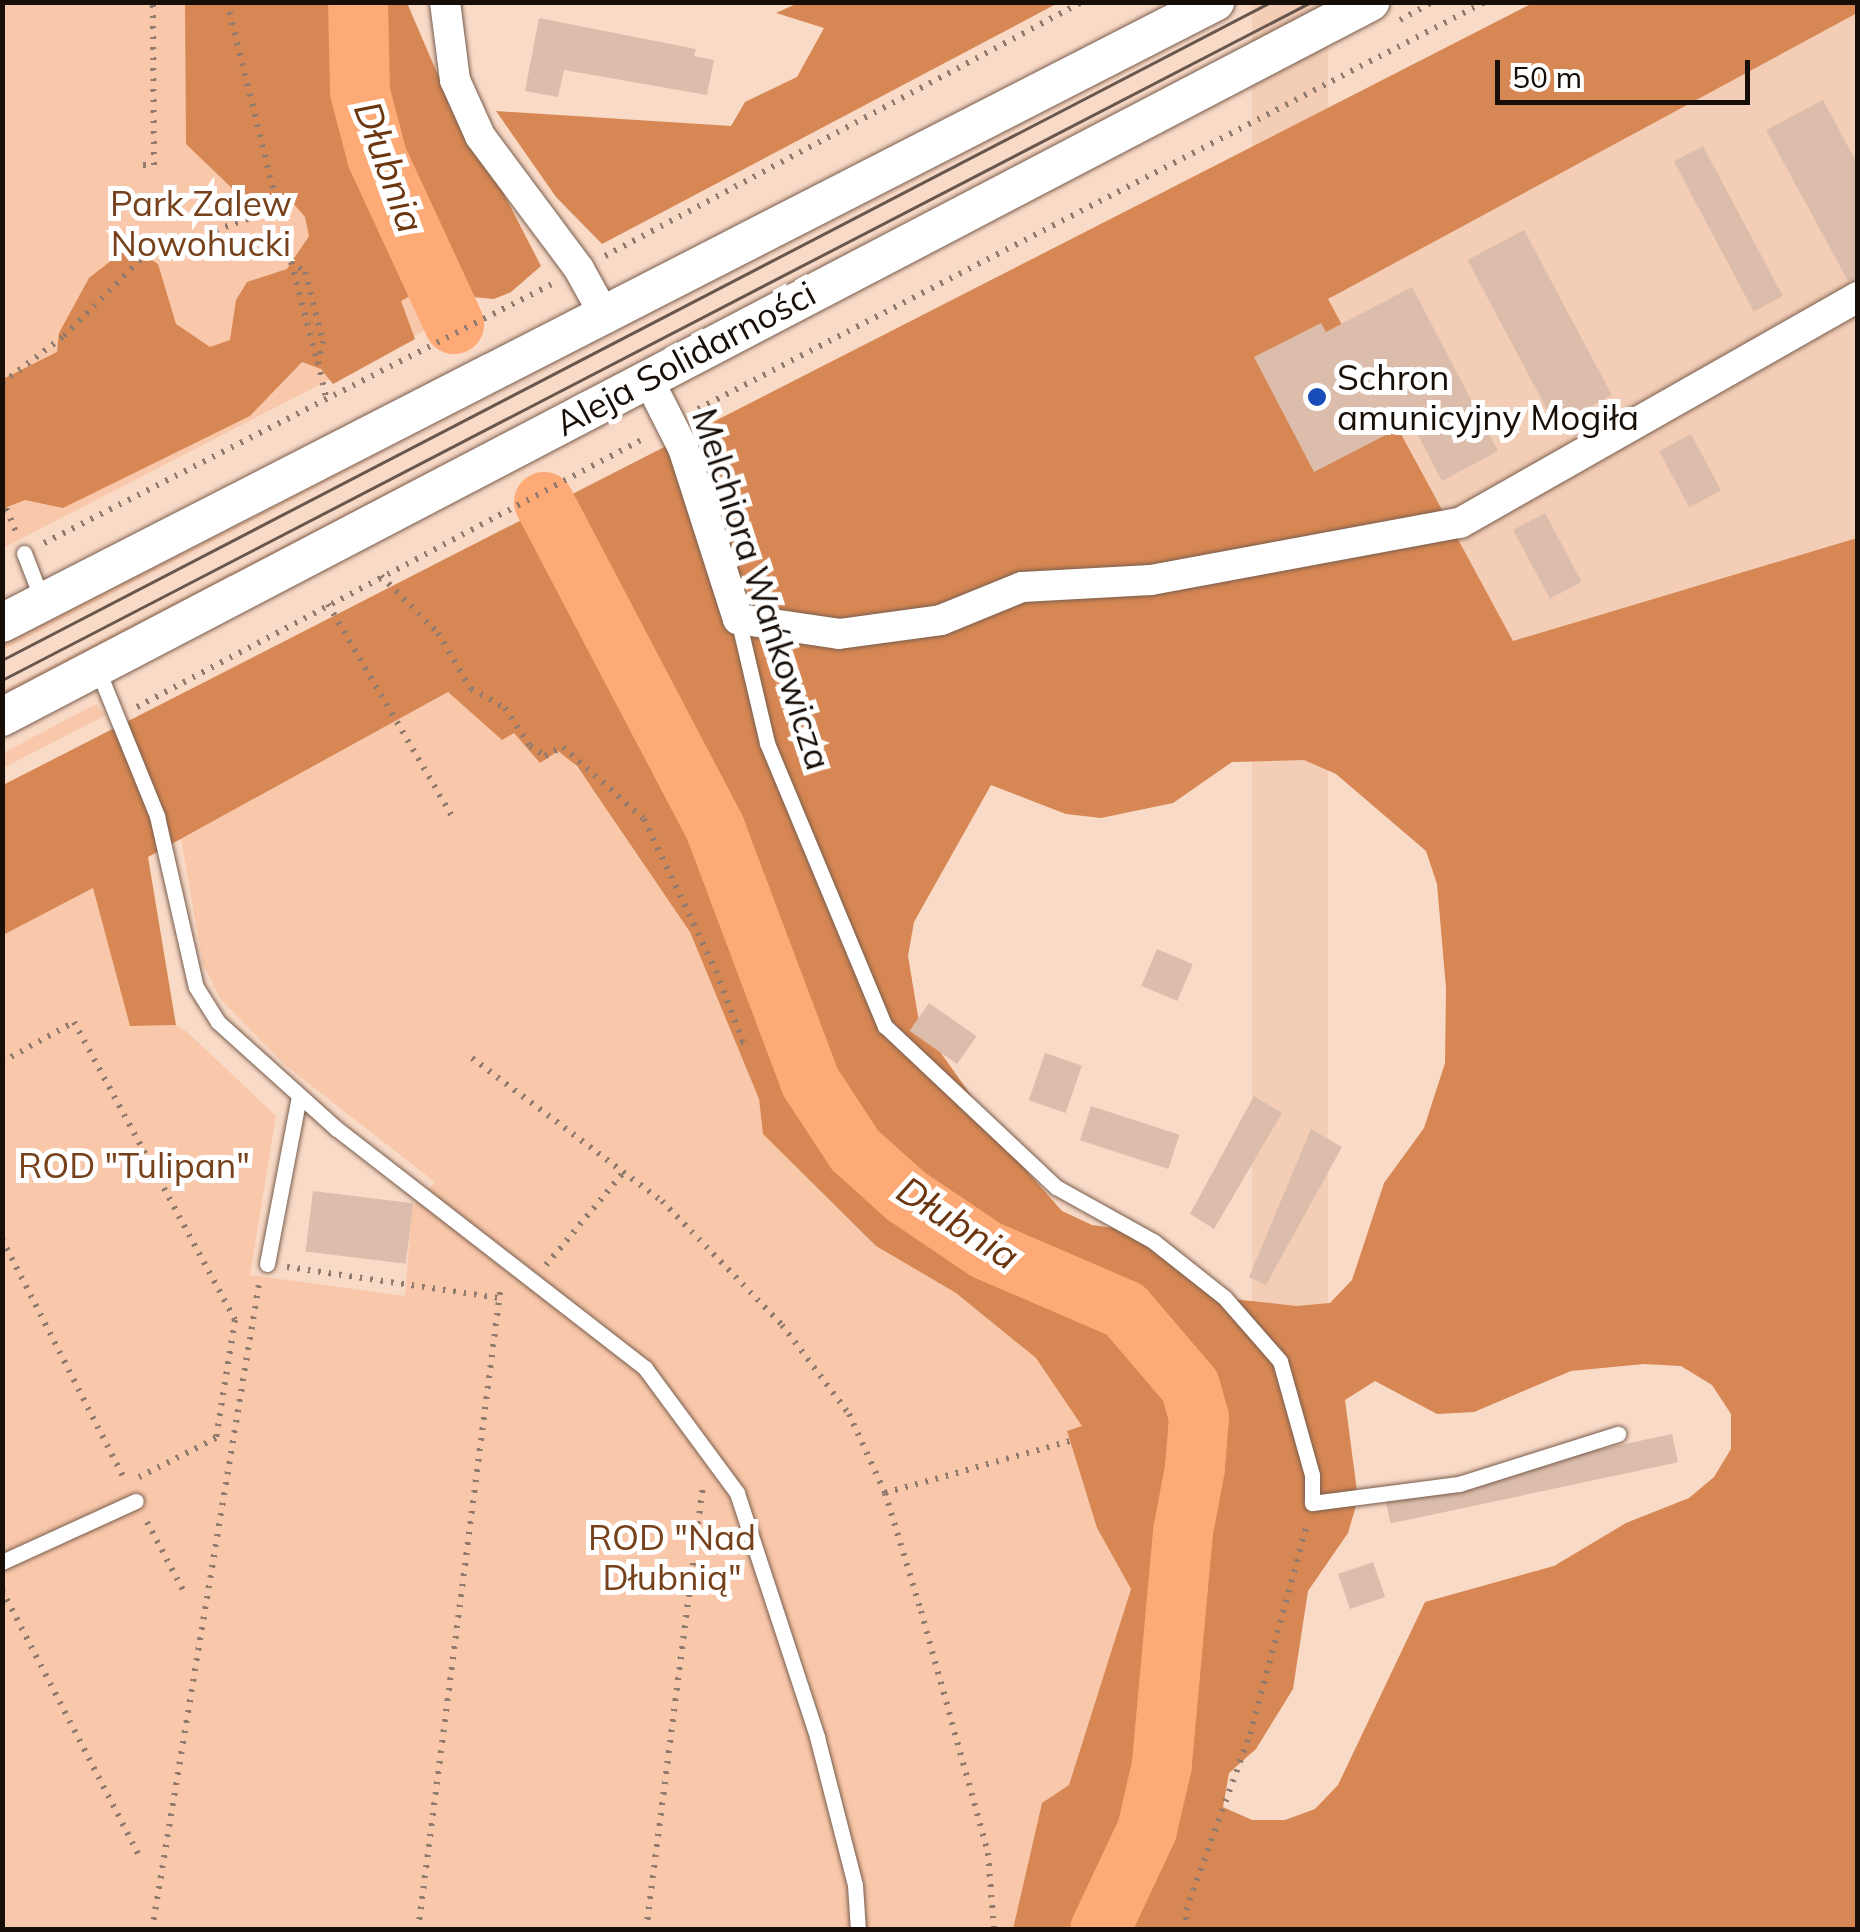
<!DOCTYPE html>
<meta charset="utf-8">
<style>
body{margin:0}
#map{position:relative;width:1860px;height:1932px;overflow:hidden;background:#f9dac7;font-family:Mulish,sans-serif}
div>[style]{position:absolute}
.built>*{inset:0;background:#f3cdb6;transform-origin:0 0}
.green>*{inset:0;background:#f9c7a9}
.forest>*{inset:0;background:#d78753}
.river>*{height:60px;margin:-30px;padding:0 30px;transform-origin:30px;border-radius:30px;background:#fdaa76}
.building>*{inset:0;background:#dcbdab;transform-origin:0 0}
.path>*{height:6px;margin-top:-3px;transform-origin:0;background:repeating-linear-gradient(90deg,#907b6e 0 2.5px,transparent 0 10.5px)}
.roads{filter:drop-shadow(0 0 2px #785d4d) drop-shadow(0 0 2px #785d4d)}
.service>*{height:15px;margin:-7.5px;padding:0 7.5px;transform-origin:7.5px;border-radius:7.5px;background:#fff}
.minor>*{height:30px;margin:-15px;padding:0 15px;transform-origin:15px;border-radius:15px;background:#fff}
.tertiary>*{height:38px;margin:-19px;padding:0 19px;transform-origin:19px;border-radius:19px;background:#fff}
.tram>*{height:2.5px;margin:-1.25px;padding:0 1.25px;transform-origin:1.25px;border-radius:1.25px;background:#69574d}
.dots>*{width:28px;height:28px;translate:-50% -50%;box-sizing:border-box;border:5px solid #fff;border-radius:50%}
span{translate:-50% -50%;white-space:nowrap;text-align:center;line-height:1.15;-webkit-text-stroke:10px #fff;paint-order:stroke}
.park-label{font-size:35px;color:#77411c}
.street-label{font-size:35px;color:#180e08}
.poi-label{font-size:35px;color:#180e08}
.left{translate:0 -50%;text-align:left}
.water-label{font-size:38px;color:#6b3610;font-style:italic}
.frame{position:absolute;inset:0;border:5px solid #180e08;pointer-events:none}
.scale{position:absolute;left:1495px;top:60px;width:255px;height:45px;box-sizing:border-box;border:5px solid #180e08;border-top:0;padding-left:12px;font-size:30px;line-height:35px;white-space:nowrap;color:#180e08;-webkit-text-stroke:8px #fff;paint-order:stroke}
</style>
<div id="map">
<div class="built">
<div style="left:1252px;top:3px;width:76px;height:1407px"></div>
<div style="clip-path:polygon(1857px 12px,1857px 538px,1513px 641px,1327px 299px)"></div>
</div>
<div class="green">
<div style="clip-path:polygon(2px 3px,347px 3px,362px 104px,474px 305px,3px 548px)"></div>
<div style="clip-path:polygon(405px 441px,3px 650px,3px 644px)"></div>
<div style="clip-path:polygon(454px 458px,351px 516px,3px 697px,3px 691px)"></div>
<div style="clip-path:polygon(448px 692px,502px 740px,514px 732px,566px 754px,619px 823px,690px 932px,759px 1099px,763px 1134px,876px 1246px,956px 1293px,1036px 1358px,1083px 1426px,1067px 1432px,1097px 1528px,1131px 1589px,1069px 1785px,1042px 1803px,1013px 1929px,3px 1930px,3px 935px,93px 887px,130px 1026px,176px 1025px,186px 1031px,276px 1116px,250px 1275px,405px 1296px,412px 1208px,435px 1182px,285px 1065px,221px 1000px,203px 964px,181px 839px)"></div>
<div style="clip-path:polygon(96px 704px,106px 715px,3px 768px,3px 753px)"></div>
</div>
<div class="forest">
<div style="clip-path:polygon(185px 3px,407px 3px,466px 140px,494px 175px,541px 266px,511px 292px,494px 299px,417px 292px,401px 301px,415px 339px,333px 384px,321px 369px,302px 362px,250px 416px,63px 508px,25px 500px,7px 507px,3px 524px,3px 379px,57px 352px,59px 333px,89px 278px,121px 253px,141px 253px,158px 264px,176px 324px,210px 347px,230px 340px,236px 300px,247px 282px,287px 269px,309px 236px,305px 217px,292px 202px,237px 193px,186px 144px)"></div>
<div style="clip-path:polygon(798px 3px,1058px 3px,602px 244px,556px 197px,496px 111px,731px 126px,745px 102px,797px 77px,824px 28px,776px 13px)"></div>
<div style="clip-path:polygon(evenodd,1533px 3px,1857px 3px,1857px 13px,1328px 299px,1513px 641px,1857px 538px,1857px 1929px,1013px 1929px,1042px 1803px,1069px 1785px,1131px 1589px,1097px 1528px,1067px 1431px,1082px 1426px,1036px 1358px,956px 1293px,876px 1246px,763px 1134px,759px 1099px,690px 932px,577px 766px,558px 751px,540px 763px,514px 733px,502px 740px,448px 692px,148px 857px,176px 1025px,130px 1026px,93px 888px,3px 935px,3px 785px,1533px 3px,1304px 760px,1336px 774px,1426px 851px,1437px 884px,1446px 988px,1445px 1063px,1424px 1128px,1384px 1183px,1352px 1280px,1330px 1303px,1296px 1306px,1233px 1299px,1155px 1234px,1092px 1225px,1062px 1211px,1016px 1159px,919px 1022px,908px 956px,914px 922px,991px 785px,1066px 814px,1101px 818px,1173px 803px,1232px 762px,1304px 760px,1533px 3px,1644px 1364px,1681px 1366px,1712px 1385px,1731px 1414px,1731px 1449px,1714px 1477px,1689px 1498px,1626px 1523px,1554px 1566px,1425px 1602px,1338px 1785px,1315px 1809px,1285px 1820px,1252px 1820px,1223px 1807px,1229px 1773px,1256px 1749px,1293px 1689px,1308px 1591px,1348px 1533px,1358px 1499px,1345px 1400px,1375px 1381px,1437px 1414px,1474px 1412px,1571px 1371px,1644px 1364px)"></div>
</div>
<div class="river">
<div style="left:358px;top:2px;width:90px;rotate:88.7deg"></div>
<div style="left:360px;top:92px;width:67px;rotate:75.3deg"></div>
<div style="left:377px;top:157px;width:184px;rotate:65.2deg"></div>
<div style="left:544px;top:502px;width:368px;rotate:62.3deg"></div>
<div style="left:715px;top:828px;width:272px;rotate:69.4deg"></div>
<div style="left:811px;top:1083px;width:80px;rotate:56.7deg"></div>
<div style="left:855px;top:1150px;width:69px;rotate:42deg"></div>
<div style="left:906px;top:1196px;width:97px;rotate:34deg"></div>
<div style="left:986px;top:1250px;width:151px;rotate:23.3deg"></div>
<div style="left:1125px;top:1310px;width:100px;rotate:49.5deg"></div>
<div style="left:1190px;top:1386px;width:32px;rotate:74deg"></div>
<div style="left:1199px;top:1417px;width:51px;rotate:94.5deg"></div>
<div style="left:1195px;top:1468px;width:65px;rotate:100.6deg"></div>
<div style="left:1183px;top:1532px;width:234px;rotate:95.2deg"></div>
<div style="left:1162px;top:1765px;width:67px;rotate:103deg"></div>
<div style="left:1147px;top:1830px;width:110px;rotate:115.2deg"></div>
</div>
<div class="building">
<div style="clip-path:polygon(539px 18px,696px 49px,694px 56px,714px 60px,707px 95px,564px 70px,558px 97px,525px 91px)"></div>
<div style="clip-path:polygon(1823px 100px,1858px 165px,1858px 278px,1848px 281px,1766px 130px)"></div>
<div style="left:1703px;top:146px;width:170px;height:33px;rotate:62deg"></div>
<div style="left:1524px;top:230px;width:187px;height:64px;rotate:62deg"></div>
<div style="clip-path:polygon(1412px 287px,1498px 451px,1442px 481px,1411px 422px,1314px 472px,1254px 357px,1321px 323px,1326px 332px)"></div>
<div style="left:1691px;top:434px;width:64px;height:36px;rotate:62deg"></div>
<div style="left:1545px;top:513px;width:78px;height:36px;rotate:62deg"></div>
<div style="left:1157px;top:949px;width:39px;height:40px;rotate:23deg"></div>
<div style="left:929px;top:1003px;width:58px;height:34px;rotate:35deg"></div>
<div style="left:1045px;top:1053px;width:39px;height:50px;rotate:19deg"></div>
<div style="clip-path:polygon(1254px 1096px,1282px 1113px,1214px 1229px,1190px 1214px)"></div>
<div style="left:1091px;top:1106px;width:93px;height:36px;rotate:18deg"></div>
<div style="clip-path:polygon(1311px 1129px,1342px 1147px,1266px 1285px,1249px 1277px)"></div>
<div style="left:313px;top:1191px;width:101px;height:61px;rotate:7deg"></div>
<div style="left:1672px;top:1434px;width:29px;height:294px;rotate:78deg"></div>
<div style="left:1373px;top:1562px;width:37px;height:37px;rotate:71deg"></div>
</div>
<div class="path">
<div style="left:227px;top:2px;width:267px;rotate:76.1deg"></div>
<div style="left:291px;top:261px;width:18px;rotate:38deg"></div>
<div style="left:305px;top:272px;width:71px;rotate:75.4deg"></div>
<div style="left:323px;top:341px;width:22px;rotate:103deg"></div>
<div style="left:318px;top:362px;width:39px;rotate:77deg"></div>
<div style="left:1400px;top:20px;width:38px;rotate:-29deg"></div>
<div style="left:143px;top:165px;width:11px"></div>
<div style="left:154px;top:165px;width:163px;rotate:-90.4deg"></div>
<div style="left:605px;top:256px;width:540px;rotate:-28.04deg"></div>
<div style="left:291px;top:262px;width:102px;rotate:75.3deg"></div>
<div style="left:2px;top:383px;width:78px;rotate:-37.2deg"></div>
<div style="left:64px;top:336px;width:116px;rotate:-45deg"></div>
<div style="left:146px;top:254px;width:139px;rotate:-19deg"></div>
<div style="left:698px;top:409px;width:886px;rotate:-27.35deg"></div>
<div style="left:2px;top:499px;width:39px;rotate:67deg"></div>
<div style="left:44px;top:543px;width:572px;rotate:-27.01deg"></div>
<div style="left:381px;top:576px;width:81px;rotate:45deg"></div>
<div style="left:438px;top:633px;width:65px;rotate:59.5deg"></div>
<div style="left:471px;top:689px;width:39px;rotate:29deg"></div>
<div style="left:505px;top:708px;width:45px;rotate:56.7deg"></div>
<div style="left:530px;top:746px;width:18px;rotate:34deg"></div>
<div style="left:545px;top:756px;width:20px;rotate:-27deg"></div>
<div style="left:563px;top:747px;width:108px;rotate:41.6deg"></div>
<div style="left:644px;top:819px;width:168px;rotate:64.7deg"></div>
<div style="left:716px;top:971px;width:76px;rotate:69.2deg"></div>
<div style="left:743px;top:1042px;width:10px;rotate:163deg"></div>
<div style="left:328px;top:604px;width:246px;rotate:59.7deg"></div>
<div style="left:137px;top:707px;width:573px;rotate:-27.91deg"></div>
<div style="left:472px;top:1058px;width:238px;rotate:37deg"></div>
<div style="left:662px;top:1201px;width:173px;rotate:45.9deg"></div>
<div style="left:782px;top:1325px;width:111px;rotate:53deg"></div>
<div style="left:849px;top:1414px;width:87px;rotate:65.5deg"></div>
<div style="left:885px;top:1493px;width:123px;rotate:73deg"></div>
<div style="left:921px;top:1611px;width:251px;rotate:74.5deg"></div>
<div style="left:988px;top:1853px;width:77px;rotate:85.5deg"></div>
<div style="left:2px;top:1062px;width:82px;rotate:-29.1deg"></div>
<div style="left:74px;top:1022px;width:339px;rotate:61.6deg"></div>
<div style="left:235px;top:1320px;width:120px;rotate:99.1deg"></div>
<div style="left:216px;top:1438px;width:89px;rotate:153.1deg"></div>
<div style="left:2px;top:1239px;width:271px;rotate:63deg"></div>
<div style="left:546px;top:1265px;width:119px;rotate:-50.1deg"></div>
<div style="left:287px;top:1267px;width:214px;rotate:8.3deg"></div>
<div style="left:885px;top:1493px;width:192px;rotate:-15.7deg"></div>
<div style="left:147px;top:1522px;width:79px;rotate:62.1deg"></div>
<div style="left:2px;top:1590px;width:297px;rotate:62.7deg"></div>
<div style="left:152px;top:1930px;width:655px;rotate:-80.6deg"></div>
<div style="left:418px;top:1930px;width:650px;rotate:-82.67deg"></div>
<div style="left:646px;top:1930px;width:450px;rotate:-82.7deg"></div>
<div style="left:1187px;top:1930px;width:20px;rotate:-93deg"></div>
<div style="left:1186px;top:1910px;width:187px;rotate:-70deg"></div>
<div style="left:1250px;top:1734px;width:218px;rotate:-74.8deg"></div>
</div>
<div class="roads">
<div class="service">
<div style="left:24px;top:553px;width:53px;rotate:68.8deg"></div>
<div style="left:738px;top:619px;width:127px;rotate:76.8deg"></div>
<div style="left:767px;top:743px;width:307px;rotate:67.4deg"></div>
<div style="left:885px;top:1026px;width:235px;rotate:43.3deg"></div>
<div style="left:1056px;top:1187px;width:111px;rotate:29.1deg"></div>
<div style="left:1153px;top:1241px;width:90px;rotate:38.3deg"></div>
<div style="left:1224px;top:1297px;width:85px;rotate:48.8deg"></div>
<div style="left:1280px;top:1361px;width:118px;rotate:74.3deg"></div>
<div style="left:1312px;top:1475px;width:28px;rotate:90deg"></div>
<div style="left:1312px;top:1503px;width:148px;rotate:-7.4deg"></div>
<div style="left:1459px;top:1484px;width:167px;rotate:-17.5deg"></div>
<div style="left:97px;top:668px;width:160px;rotate:67.9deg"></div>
<div style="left:157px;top:816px;width:175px;rotate:77.2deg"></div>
<div style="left:196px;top:987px;width:41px;rotate:57.8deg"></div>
<div style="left:218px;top:1022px;width:160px;rotate:42deg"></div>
<div style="left:337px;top:1129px;width:390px;rotate:37.8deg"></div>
<div style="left:645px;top:1368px;width:155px;rotate:53.6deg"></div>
<div style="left:737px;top:1493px;width:257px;rotate:71.8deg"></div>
<div style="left:817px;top:1737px;width:153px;rotate:75.6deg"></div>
<div style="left:855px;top:1885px;width:45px;rotate:86.2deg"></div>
<div style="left:267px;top:1264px;width:171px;rotate:-79.2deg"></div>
<div style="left:2px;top:1562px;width:147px;rotate:-24.5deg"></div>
</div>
<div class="minor">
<div style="left:445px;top:2px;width:79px;rotate:82.7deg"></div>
<div style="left:455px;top:80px;width:61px;rotate:65.9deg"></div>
<div style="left:480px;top:136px;width:166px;rotate:53.3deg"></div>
<div style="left:579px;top:269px;width:56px;rotate:61.1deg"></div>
<div style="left:647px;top:377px;width:80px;rotate:63.1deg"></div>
<div style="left:683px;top:448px;width:180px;rotate:72.2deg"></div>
<div style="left:738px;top:619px;width:102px;rotate:8.4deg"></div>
<div style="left:839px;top:634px;width:103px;rotate:-7.8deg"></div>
<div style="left:941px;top:620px;width:87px;rotate:-22.2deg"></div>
<div style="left:1022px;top:587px;width:129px;rotate:-3.1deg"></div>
<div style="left:1151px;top:580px;width:314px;rotate:-10.5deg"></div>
<div style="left:1460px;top:523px;width:458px;rotate:-29.6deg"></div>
</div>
<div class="tertiary">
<div style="left:2px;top:623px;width:1363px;rotate:-27.11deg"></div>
<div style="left:2px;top:717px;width:1544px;rotate:-27.59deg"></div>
</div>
</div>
<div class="tram">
<div style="left:2px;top:660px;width:1429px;rotate:-27.41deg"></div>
<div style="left:2px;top:680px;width:1474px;rotate:-27.38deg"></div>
</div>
<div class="dots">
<div style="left:1317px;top:397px;background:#184db9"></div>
</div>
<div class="park-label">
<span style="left:201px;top:223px">Park Zalew<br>Nowohucki</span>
<span style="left:134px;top:1165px">ROD "Tulipan"</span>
<span style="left:672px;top:1557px">ROD "Nad<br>Dłubnią"</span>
</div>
<div class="street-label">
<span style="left:685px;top:358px;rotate:-28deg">Aleja Solidarności</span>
<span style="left:762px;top:589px;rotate:72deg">Melchiora Wańkowicza</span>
</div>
<div class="poi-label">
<span class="left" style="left:1337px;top:397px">Schron<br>amunicyjny Mogiła</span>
</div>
<div class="water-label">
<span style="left:389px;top:167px;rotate:70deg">Dłubnia</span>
<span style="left:958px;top:1223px;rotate:33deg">Dłubnia</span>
</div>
<div class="frame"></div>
<div class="scale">50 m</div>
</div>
